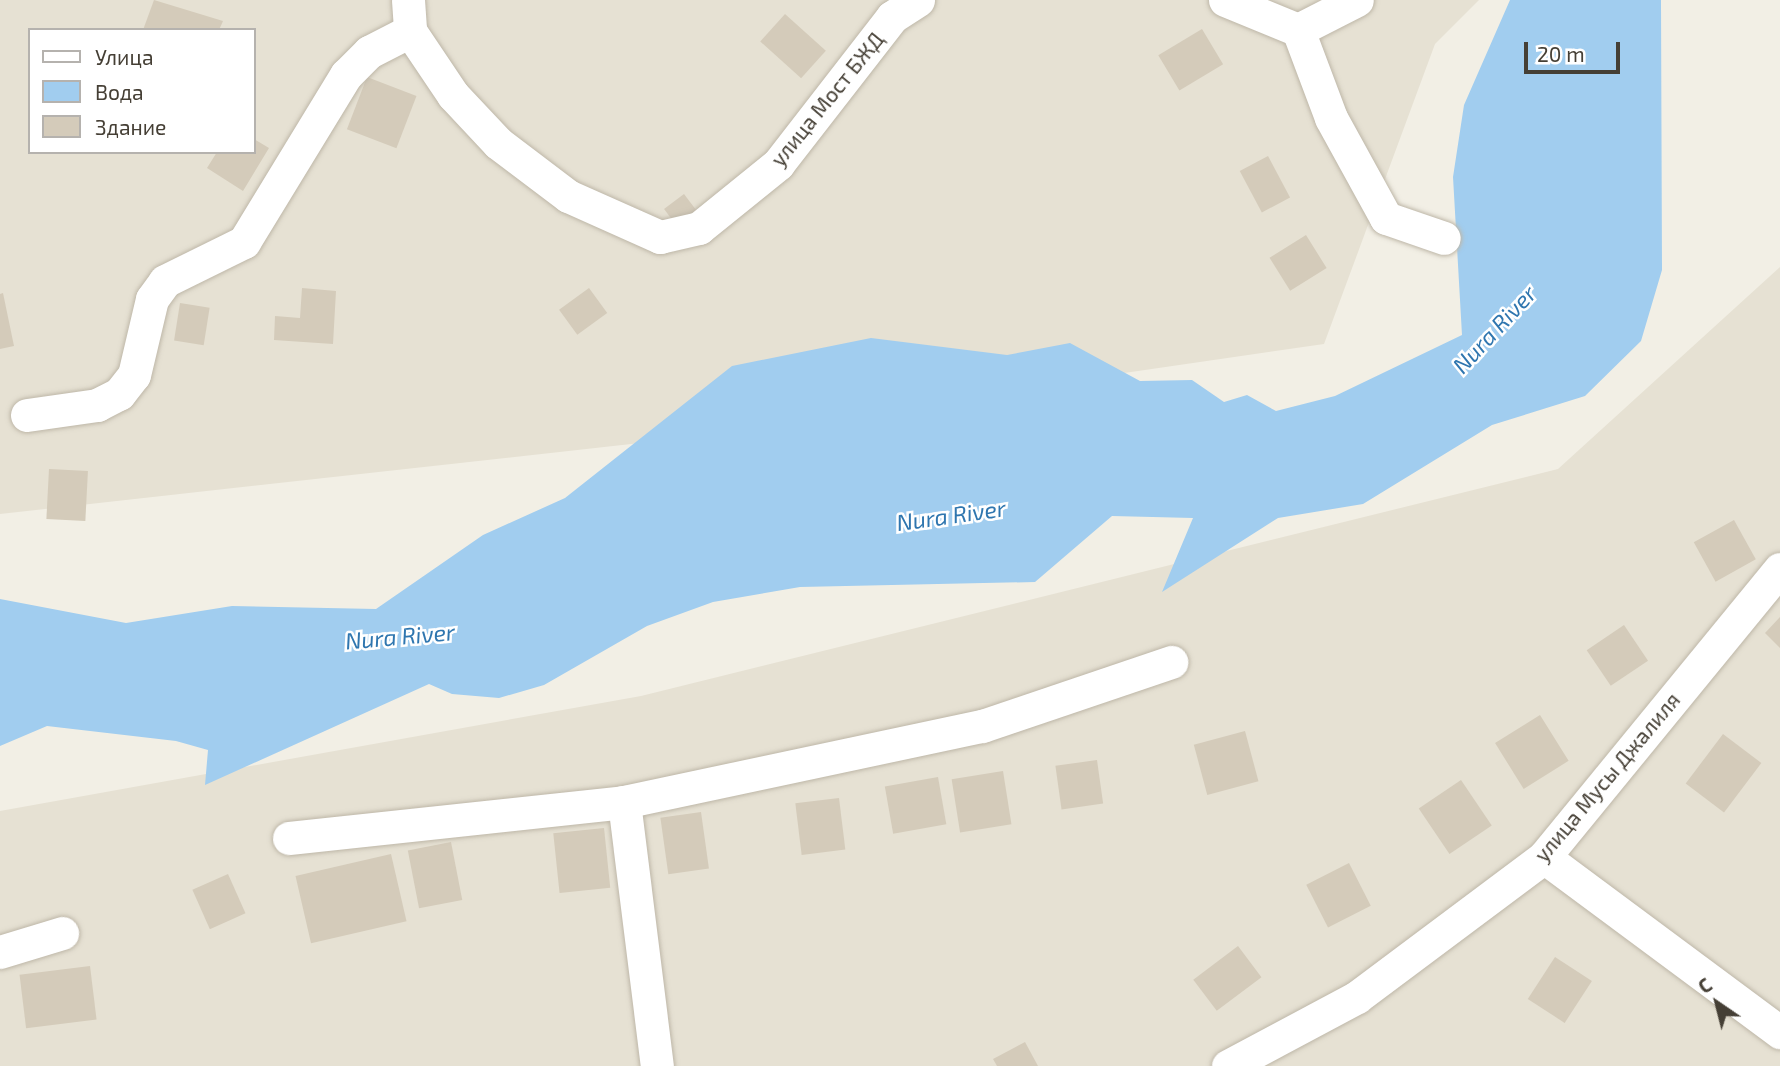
<!DOCTYPE html>
<meta charset="utf-8">
<style>
body{margin:0}
#map{position:relative;width:1780px;height:1066px;overflow:hidden;background:#f2efe5;font-family:"Exo 2",sans-serif}
div>[style]{position:absolute}
.residential>*{inset:0;background:#e6e1d3}
.water>*{inset:0;background:#a1cdef}
.building>*{inset:0;background:#d4cbba;transform-origin:0 0}
.roads{filter:drop-shadow(0 0 2px #beb7a8) drop-shadow(0 0 2px #beb7a8)}
.minor>*{height:33px;margin:-16.5px;padding:0 16.5px;transform-origin:16.5px;border-radius:16.5px;background:#fff}
span{translate:-50% -50%;white-space:nowrap;text-align:center;line-height:1.15;-webkit-text-stroke:5px #fff;paint-order:stroke}
.street-label{font-size:21px;color:#453f35}
.water-label{font-size:23px;color:#2f76af;font-style:italic}
.legend{position:absolute;left:28px;top:28px;width:228px;height:126px;box-sizing:border-box;background:#fff;border:2px solid #b5b2ae;margin:0;padding:9px 12px;list-style:none;font-size:21px;color:#453f35}
.legend li{display:flex;align-items:center;gap:14px;height:35px}
.legend b{width:35px;border:2px solid #b5b2ae}
.north{position:absolute;left:1682px;top:968px;width:70px;height:70px;-webkit-text-stroke:5px #fff;paint-order:stroke;rotate:325deg;font-size:19px;font-weight:700;line-height:28px;text-align:center;color:#453f35}
.north::after{content:'';display:block;margin:auto;width:24px;height:32px;background:#453f35;clip-path:polygon(50% 0,100% 100%,50% 72%,0 100%)}
.scale{position:absolute;left:1524px;top:42px;width:96px;height:32px;box-sizing:border-box;border:4px solid #453f35;border-top:0;padding-left:9px;font-size:21px;line-height:24px;white-space:nowrap;color:#453f35;-webkit-text-stroke:5px #fff;paint-order:stroke}
</style>
<div id="map">
<div class="residential">
<div style="clip-path:polygon(evenodd,0 0,1479px 0,1435px 44px,1324px 344px,658px 441px,0 514px,0 0,30px 30px,254px 30px,254px 152px,30px 152px,30px 30px)"></div>
<div style="clip-path:polygon(1780px 267px,1780px 1066px,0 1066px,0 811px,641px 696px,1558px 469px)"></div>
</div>
<div class="water">
<div style="clip-path:polygon(1510px 0,1661px 0,1662px 270px,1641px 341px,1585px 396px,1492px 425px,1363px 504px,1278px 518px,1162px 592px,1193px 518px,1112px 516px,1035px 582px,800px 587px,713px 602px,647px 626px,544px 685px,499px 698px,452px 694px,429px 684px,205px 785px,208px 750px,176px 741px,47px 726px,0 746px,0 599px,126px 623px,232px 606px,376px 609px,483px 535px,565px 498px,732px 366px,871px 338px,1007px 355px,1070px 343px,1140px 381px,1192px 380px,1224px 402px,1247px 395px,1276px 411px,1335px 396px,1462px 335px,1453px 177px,1464px 105px)"></div>
</div>
<div class="building">
<div style="clip-path:polygon(154px 0,223px 21px,219px 30px,143px 30px)"></div>
<div style="left:785px;top:14px;width:55px;height:37px;rotate:42deg"></div>
<div style="left:1202px;top:29px;width:41px;height:51px;rotate:59deg"></div>
<div style="left:367px;top:77px;width:53px;height:56px;rotate:21deg"></div>
<div style="clip-path:polygon(254px 139px,269px 148px,243px 191px,207px 168px,217px 152px,254px 152px)"></div>
<div style="left:1268px;top:156px;width:47px;height:32px;rotate:62deg"></div>
<div style="left:684px;top:194px;width:21px;height:25px;rotate:53deg"></div>
<div style="left:1306px;top:235px;width:39px;height:43px;rotate:58deg"></div>
<div style="clip-path:polygon(302px 288px,336px 291px,333px 344px,274px 340px,275px 316px,300px 318px)"></div>
<div style="left:589px;top:288px;width:31px;height:37px;rotate:54deg"></div>
<div style="clip-path:polygon(3px 293px,14px 346px,0 349px,0 294px)"></div>
<div style="left:180px;top:303px;width:30px;height:38px;rotate:9deg"></div>
<div style="left:49px;top:469px;width:39px;height:50px;rotate:3deg"></div>
<div style="left:1734px;top:520px;width:45px;height:46px;rotate:61deg"></div>
<div style="clip-path:polygon(1780px 617px,1780px 648px,1765px 633px)"></div>
<div style="left:1624px;top:625px;width:43px;height:45px;rotate:56deg"></div>
<div style="left:1540px;top:715px;width:54px;height:53px;rotate:58deg"></div>
<div style="left:1245px;top:731px;width:52px;height:53px;rotate:75deg"></div>
<div style="left:1723px;top:734px;width:48px;height:62px;rotate:37deg"></div>
<div style="left:1097px;top:760px;width:44px;height:42px;rotate:82deg"></div>
<div style="left:1003px;top:771px;width:54px;height:52px;rotate:81deg"></div>
<div style="left:938px;top:777px;width:48px;height:54px;rotate:80deg"></div>
<div style="left:1461px;top:780px;width:55px;height:51px;rotate:56deg"></div>
<div style="left:839px;top:798px;width:52px;height:44px;rotate:83deg"></div>
<div style="left:701px;top:812px;width:57px;height:41px;rotate:82deg"></div>
<div style="left:604px;top:828px;width:60px;height:51px;rotate:84deg"></div>
<div style="left:451px;top:842px;width:59px;height:44px;rotate:79deg"></div>
<div style="left:391px;top:854px;width:69px;height:98px;rotate:77deg"></div>
<div style="left:1349px;top:863px;width:48px;height:48px;rotate:63deg"></div>
<div style="left:228px;top:874px;width:43px;height:39px;rotate:66deg"></div>
<div style="left:1238px;top:946px;width:39px;height:56px;rotate:53deg"></div>
<div style="left:1555px;top:957px;width:44px;height:50px;rotate:33deg"></div>
<div style="left:90px;top:966px;width:54px;height:71px;rotate:83deg"></div>
<div style="clip-path:polygon(1025px 1042px,1038px 1066px,997px 1066px,993px 1059px)"></div>
</div>
<div class="roads">
<div class="minor">
<div style="left:408px;top:0;width:31px;rotate:86deg"></div>
<div style="left:410px;top:31px;width:77px;rotate:56.1deg"></div>
<div style="left:453px;top:95px;width:66px;rotate:46.8deg"></div>
<div style="left:498px;top:143px;width:88px;rotate:37.1deg"></div>
<div style="left:568px;top:196px;width:101px;rotate:24deg"></div>
<div style="left:660px;top:237px;width:40px;rotate:-13deg"></div>
<div style="left:699px;top:228px;width:102px;rotate:-39deg"></div>
<div style="left:778px;top:164px;width:186px;rotate:-52.2deg"></div>
<div style="left:892px;top:17px;width:31px;rotate:-33deg"></div>
<div style="left:1225px;top:0;width:79px;rotate:22.3deg"></div>
<div style="left:1298px;top:30px;width:66px;rotate:-27deg"></div>
<div style="left:1298px;top:30px;width:94px;rotate:69.4deg"></div>
<div style="left:1331px;top:118px;width:114px;rotate:61.2deg"></div>
<div style="left:1386px;top:218px;width:61px;rotate:19deg"></div>
<div style="left:27px;top:415px;width:71px;rotate:-8.1deg"></div>
<div style="left:97px;top:405px;width:25px;rotate:-27deg"></div>
<div style="left:119px;top:394px;width:24px;rotate:-52deg"></div>
<div style="left:134px;top:375px;width:78px;rotate:-76.7deg"></div>
<div style="left:152px;top:299px;width:22px;rotate:-54deg"></div>
<div style="left:165px;top:281px;width:88px;rotate:-26.3deg"></div>
<div style="left:244px;top:242px;width:196px;rotate:-58.6deg"></div>
<div style="left:346px;top:75px;width:33px;rotate:-45deg"></div>
<div style="left:369px;top:52px;width:46px;rotate:-27.1deg"></div>
<div style="left:624px;top:802px;width:266px;rotate:82.9deg"></div>
<div style="left:289px;top:838px;width:337px;rotate:-6.1deg"></div>
<div style="left:624px;top:802px;width:366px;rotate:-12deg"></div>
<div style="left:982px;top:726px;width:200px;rotate:-18.7deg"></div>
<div style="left:1544px;top:857px;width:294px;rotate:36.6deg"></div>
<div style="left:0;top:952px;width:65px;rotate:-17deg"></div>
<div style="left:1228px;top:1066px;width:146px;rotate:-28.1deg"></div>
<div style="left:1357px;top:997px;width:234px;rotate:-36.8deg"></div>
<div style="left:1544px;top:857px;width:372px;rotate:-50.7deg"></div>
</div>
</div>
<div class="street-label">
<span style="left:827px;top:99px;rotate:-51deg">улица Мост БЖД</span>
<span style="left:1607px;top:777px;rotate:-50deg">улица Мусы Джалиля</span>
</div>
<div class="water-label">
<span style="left:1494px;top:329px;rotate:-47deg">Nura River</span>
<span style="left:951px;top:515px;rotate:-8deg">Nura River</span>
<span style="left:400px;top:636px;rotate:-5deg">Nura River</span>
</div>
<ul class="legend">
<li><b style="height:9px;background:#fff"></b>Улица</li>
<li><b style="height:19px;background:#a1cdef"></b>Вода</li>
<li><b style="height:19px;background:#d4cbba"></b>Здание</li>
</ul>
<div class="north">С</div>
<div class="scale">20 m</div>
</div>
